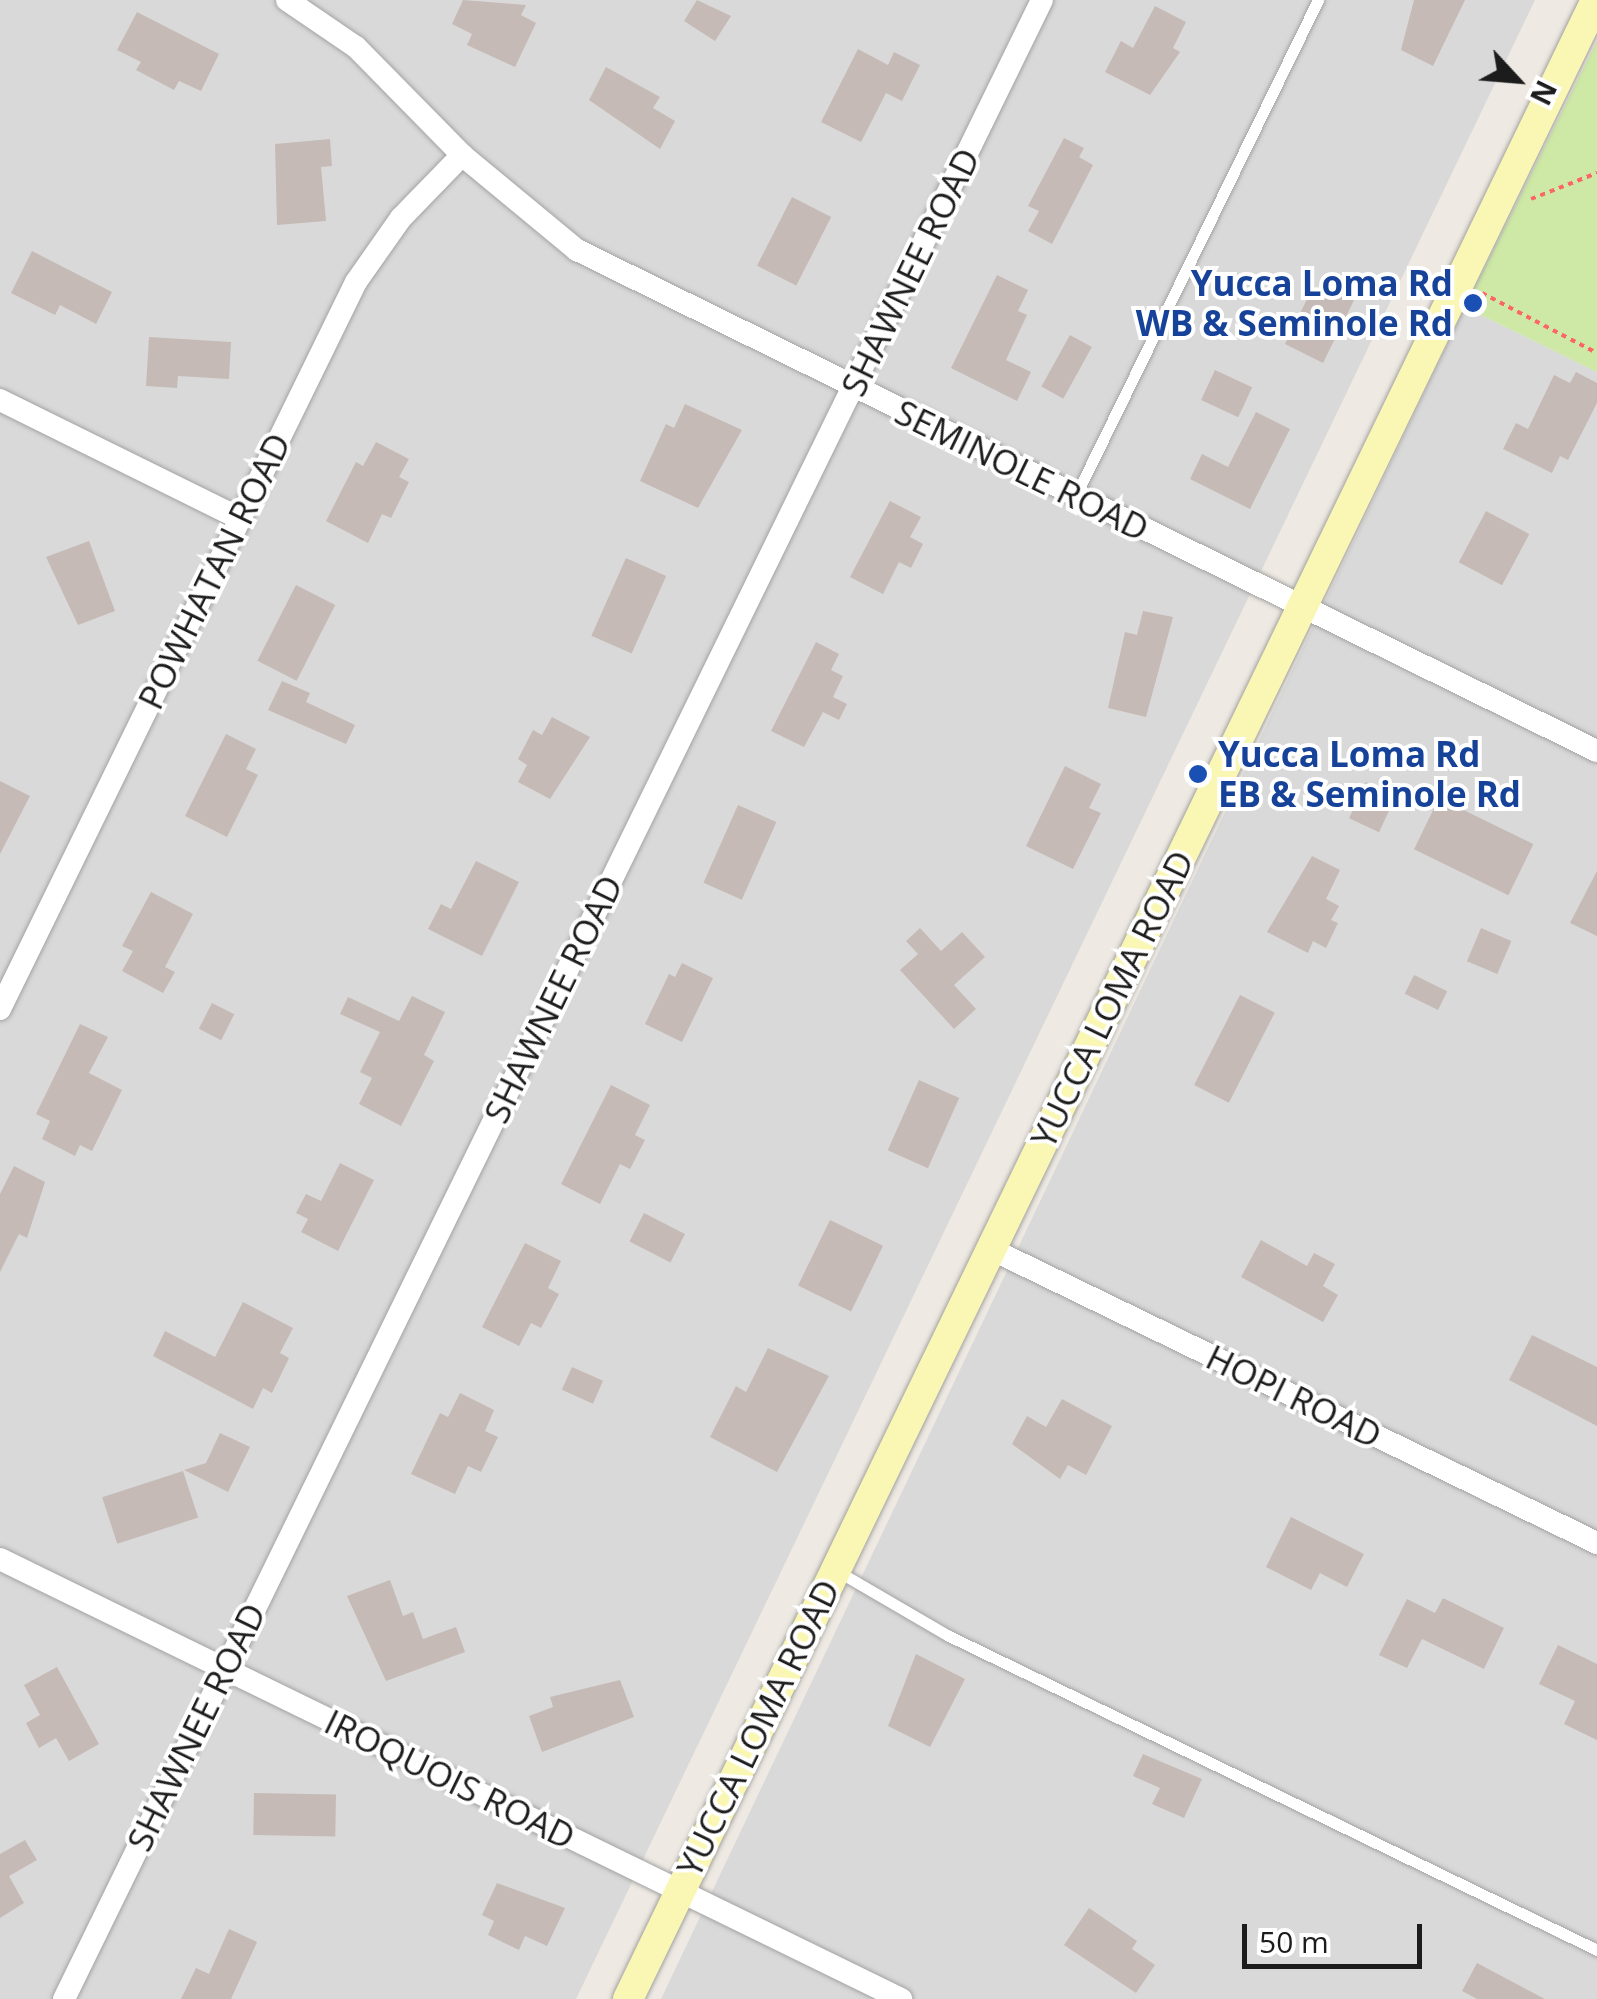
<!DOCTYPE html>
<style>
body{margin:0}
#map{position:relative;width:1597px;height:1999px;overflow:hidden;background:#eee9e2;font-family:"Open Sans",sans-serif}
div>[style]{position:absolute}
.residential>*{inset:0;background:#dad9d9}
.grass>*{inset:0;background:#cee9a6}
.building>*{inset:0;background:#c5bab5;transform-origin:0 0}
.path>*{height:4px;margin-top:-2px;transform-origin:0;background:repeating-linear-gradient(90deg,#fb6766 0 5px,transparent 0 10px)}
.roads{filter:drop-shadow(0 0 2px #a3a3a3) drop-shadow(0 0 2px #a3a3a3)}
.service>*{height:11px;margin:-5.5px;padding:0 5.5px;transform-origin:5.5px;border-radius:5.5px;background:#fff}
.minor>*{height:22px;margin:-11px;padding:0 11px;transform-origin:11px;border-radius:11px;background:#fff}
.secondary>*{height:30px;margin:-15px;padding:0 15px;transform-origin:15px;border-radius:15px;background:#faf7b4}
.dots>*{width:28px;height:28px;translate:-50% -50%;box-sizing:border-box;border:5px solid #fff;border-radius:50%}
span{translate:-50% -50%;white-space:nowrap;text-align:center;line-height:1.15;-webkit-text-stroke:8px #fff;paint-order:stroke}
.street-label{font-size:35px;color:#1c1c1c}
.transit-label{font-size:35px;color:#164399;font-weight:700}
.right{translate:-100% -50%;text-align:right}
.left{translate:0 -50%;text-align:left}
.north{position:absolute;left:1467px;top:30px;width:100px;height:100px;-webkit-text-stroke:8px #fff;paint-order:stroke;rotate:116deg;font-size:28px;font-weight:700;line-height:40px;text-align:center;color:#1c1c1c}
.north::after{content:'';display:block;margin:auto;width:35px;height:45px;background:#1c1c1c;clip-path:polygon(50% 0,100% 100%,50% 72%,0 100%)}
.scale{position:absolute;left:1242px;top:1924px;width:180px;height:45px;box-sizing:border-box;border:5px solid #1c1c1c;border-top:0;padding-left:12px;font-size:30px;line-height:35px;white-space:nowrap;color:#1c1c1c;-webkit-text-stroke:8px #fff;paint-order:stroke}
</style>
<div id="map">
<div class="residential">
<div style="clip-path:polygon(0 0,1535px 0,576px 1999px,0 1999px)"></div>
<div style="clip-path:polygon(1465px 307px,1597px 372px,1597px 1999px,661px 1999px)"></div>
</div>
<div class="grass">
<div style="clip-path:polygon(1597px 41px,1597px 372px,1465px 307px)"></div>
</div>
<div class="building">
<div style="clip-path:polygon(463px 0,526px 5px,521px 15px,536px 23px,515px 67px,467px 45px,472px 34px,452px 24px)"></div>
<div style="clip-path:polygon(697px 0,731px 16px,715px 41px,684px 21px)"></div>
<div style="clip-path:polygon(1414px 0,1465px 0,1433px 66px,1401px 50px)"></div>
<div style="clip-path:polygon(1155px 6px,1186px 22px,1173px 48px,1180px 52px,1150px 95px,1105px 72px,1121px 41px,1133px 48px)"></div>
<div style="clip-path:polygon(137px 12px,219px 54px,201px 91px,179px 81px,174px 90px,136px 70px,141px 62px,117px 50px)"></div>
<div style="clip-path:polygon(858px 49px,888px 65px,894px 52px,920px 65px,902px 101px,886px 93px,861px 142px,821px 122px)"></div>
<div style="clip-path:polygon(606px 67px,660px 97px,653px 108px,675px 121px,660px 149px,589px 100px)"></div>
<div style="clip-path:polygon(1064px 138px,1084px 148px,1079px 157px,1093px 165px,1052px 244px,1028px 231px,1039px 211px,1028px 206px)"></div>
<div style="clip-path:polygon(330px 139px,332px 166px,321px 167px,326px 221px,277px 225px,275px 144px)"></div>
<div style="left:792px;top:197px;width:44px;height:77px;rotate:27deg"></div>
<div style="clip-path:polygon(32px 251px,112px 292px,96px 324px,60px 305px,55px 315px,11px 293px)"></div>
<div style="clip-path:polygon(997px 275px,1028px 290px,1018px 311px,1027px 315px,1006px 360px,1031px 372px,1017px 401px,951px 368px)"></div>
<div style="clip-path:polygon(1336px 276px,1360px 288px,1323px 363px,1285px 344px,1312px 289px,1326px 296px)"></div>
<div style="left:1070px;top:335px;width:25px;height:59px;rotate:29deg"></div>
<div style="clip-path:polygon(149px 337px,231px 342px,229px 379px,178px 376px,177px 388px,146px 386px)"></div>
<div style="left:1215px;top:370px;width:41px;height:33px;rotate:25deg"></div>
<div style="clip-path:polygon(1576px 372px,1597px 383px,1597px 403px,1568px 460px,1560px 456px,1552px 473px,1503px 449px,1516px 423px,1528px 429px,1554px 375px,1570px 383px)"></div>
<div style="clip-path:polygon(685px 404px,742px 430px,698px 508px,640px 481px,666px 424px,674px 428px)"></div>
<div style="clip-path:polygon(1256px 412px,1290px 429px,1250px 509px,1190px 479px,1202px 454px,1228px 467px)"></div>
<div style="clip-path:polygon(376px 442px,409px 459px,399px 477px,409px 482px,391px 518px,382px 514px,368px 543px,326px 521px,356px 462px,363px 466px)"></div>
<div style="clip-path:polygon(890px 501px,921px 517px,910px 537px,923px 544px,911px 568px,899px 562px,883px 594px,850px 577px)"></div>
<div style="left:1486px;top:511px;width:49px;height:58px;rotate:28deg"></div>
<div style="clip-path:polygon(89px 541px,115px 611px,78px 625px,46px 557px)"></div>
<div style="left:626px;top:558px;width:44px;height:85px;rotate:24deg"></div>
<div style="left:296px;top:585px;width:44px;height:85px;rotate:27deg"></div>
<div style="clip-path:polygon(1143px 611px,1173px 617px,1146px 717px,1108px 708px,1125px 632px,1137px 635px)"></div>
<div style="clip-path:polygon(816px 642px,839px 654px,831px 670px,843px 676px,833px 697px,847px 704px,839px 720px,823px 712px,804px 747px,771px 731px)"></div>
<div style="clip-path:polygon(282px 681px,310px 693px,306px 702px,355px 725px,346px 744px,268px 710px)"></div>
<div style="clip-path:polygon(552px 717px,590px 737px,550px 799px,518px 782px,527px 765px,518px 759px,533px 730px,542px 735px)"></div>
<div style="clip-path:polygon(226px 734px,256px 749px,246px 769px,258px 775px,227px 837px,185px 816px)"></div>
<div style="clip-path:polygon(1065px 766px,1101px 784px,1089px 808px,1101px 813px,1073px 869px,1026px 846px)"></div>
<div style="clip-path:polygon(0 781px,30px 796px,0 854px)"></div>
<div style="left:1366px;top:782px;width:33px;height:40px;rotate:25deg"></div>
<div style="left:1439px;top:798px;width:105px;height:57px;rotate:26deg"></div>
<div style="left:738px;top:805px;width:42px;height:85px;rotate:24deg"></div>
<div style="clip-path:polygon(1312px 856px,1340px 870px,1326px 899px,1339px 906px,1331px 920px,1338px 923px,1326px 948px,1313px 941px,1308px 953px,1267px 932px)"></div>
<div style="clip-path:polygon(476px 861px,519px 882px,482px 956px,428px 929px,441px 904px,451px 909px)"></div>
<div style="clip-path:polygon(1597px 871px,1597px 936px,1570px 923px)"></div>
<div style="clip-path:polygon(151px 892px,193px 914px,165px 967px,175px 972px,163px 993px,122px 971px,133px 951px,122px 946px)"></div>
<div style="clip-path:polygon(920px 928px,941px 951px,962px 932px,985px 957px,954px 985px,976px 1009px,954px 1029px,900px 970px,918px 954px,906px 941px)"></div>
<div style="left:1481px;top:928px;width:33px;height:36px;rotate:23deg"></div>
<div style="clip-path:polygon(682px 963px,713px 978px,682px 1042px,645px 1024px,669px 974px,675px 977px)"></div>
<div style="left:1414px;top:975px;width:37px;height:21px;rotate:26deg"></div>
<div style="left:1240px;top:995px;width:39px;height:101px;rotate:27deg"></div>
<div style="clip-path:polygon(412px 996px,445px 1012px,424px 1055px,434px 1061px,401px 1126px,359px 1104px,372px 1078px,360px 1072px,380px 1032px,340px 1014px,348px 997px,399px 1021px)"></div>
<div style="left:212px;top:1003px;width:25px;height:29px;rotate:27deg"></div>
<div style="clip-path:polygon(80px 1024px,108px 1037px,89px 1073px,122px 1090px,92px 1151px,80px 1145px,75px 1156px,42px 1139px,50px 1121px,36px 1114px)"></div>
<div style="left:919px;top:1080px;width:44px;height:77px;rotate:24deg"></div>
<div style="clip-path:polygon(611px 1085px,650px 1105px,635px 1135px,645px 1140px,630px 1169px,620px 1164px,600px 1204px,561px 1184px)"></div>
<div style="clip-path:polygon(340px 1163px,374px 1180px,338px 1251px,301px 1232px,308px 1219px,296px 1213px,306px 1194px,321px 1201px)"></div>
<div style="clip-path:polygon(14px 1166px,45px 1182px,27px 1238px,19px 1234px,0 1272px,0 1194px)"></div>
<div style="left:644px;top:1213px;width:46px;height:32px;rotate:27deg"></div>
<div style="left:830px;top:1220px;width:59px;height:73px;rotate:26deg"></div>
<div style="clip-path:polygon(1261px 1240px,1307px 1266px,1314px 1253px,1335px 1264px,1323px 1286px,1338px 1295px,1323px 1322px,1241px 1277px)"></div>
<div style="clip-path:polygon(525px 1243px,561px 1261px,548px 1288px,559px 1294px,541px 1328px,531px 1323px,519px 1346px,482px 1327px)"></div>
<div style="clip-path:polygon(243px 1302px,293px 1328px,280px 1353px,289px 1358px,272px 1393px,263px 1388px,253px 1409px,153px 1356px,165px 1331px,215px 1357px)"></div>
<div style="clip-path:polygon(1532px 1335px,1597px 1367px,1597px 1426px,1509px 1380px)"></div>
<div style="clip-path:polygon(768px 1348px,829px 1376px,777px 1472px,710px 1437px,736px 1386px,746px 1392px)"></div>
<div style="left:572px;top:1367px;width:34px;height:25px;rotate:24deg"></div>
<div style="clip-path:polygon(460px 1393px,494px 1410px,485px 1431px,498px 1437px,481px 1472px,468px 1466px,455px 1494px,411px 1474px,440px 1413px,448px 1417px)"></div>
<div style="clip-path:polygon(1062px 1399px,1112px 1426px,1086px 1475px,1068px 1465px,1060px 1479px,1012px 1444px,1027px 1416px,1046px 1427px)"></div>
<div style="clip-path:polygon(220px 1433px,250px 1447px,228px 1492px,184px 1470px,206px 1463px)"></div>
<div style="left:183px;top:1471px;width:49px;height:85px;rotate:72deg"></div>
<div style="clip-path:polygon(1291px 1517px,1364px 1554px,1347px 1587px,1320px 1573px,1311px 1590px,1266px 1567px)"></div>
<div style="clip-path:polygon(390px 1580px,403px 1616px,413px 1612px,423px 1639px,456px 1627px,465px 1652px,386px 1681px,347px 1596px)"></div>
<div style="clip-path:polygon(1443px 1598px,1504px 1628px,1484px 1669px,1422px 1639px,1407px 1668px,1379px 1655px,1407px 1599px,1435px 1613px)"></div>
<div style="clip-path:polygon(1558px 1645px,1597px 1664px,1597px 1740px,1564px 1724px,1575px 1701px,1539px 1684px)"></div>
<div style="clip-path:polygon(916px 1654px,965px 1679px,930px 1747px,888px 1726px)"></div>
<div style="clip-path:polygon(57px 1667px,99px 1744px,69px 1761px,56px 1738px,39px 1748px,26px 1723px,40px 1715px,24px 1685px)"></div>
<div style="clip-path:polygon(620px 1680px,634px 1717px,542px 1752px,529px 1716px,553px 1707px,550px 1697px)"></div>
<div style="clip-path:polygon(1143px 1754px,1202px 1779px,1184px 1818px,1152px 1804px,1160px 1788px,1133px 1776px)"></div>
<div style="left:254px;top:1793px;width:82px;height:42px;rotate:1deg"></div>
<div style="clip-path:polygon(25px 1840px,37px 1860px,9px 1876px,24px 1903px,0 1918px,0 1854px)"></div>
<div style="clip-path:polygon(497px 1883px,565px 1908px,547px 1946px,525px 1936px,519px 1950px,488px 1935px,494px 1921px,482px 1915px)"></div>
<div style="clip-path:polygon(1089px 1908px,1137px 1941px,1132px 1949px,1155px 1965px,1136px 1993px,1064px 1945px)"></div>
<div style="clip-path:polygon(229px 1929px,257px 1942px,231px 1999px,181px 1999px,196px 1968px,209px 1974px)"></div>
<div style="clip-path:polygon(1477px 1963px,1545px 1999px,1477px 1999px,1462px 1991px)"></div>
</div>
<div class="path">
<div style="left:1531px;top:199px;width:71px;rotate:-21.5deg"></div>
<div style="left:1482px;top:293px;width:130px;rotate:27.6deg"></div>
</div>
<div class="roads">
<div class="service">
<div style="left:1076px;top:495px;width:551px;rotate:-63.95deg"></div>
<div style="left:839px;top:1572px;width:127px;rotate:30.2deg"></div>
<div style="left:949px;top:1636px;width:720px;rotate:25.85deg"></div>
</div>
<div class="minor">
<div style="left:287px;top:0;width:83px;rotate:34.3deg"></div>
<div style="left:356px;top:47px;width:151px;rotate:45.5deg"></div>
<div style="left:462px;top:155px;width:149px;rotate:39.6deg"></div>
<div style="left:577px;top:250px;width:1136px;rotate:26.16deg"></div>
<div style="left:0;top:400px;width:269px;rotate:26.3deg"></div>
<div style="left:0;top:1009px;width:809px;rotate:-63.91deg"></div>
<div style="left:356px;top:282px;width:78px;rotate:-54.9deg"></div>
<div style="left:401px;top:218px;width:88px;rotate:-45.9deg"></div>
<div style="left:991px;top:1249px;width:674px;rotate:25.88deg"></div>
<div style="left:0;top:1559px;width:1003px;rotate:26.03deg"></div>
<div style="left:64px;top:1999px;width:2225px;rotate:-63.93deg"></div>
</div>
<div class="secondary">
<div style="left:628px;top:1999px;width:2221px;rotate:-64.16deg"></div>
</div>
</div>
<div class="dots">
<div style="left:1473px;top:303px;background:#1a4fb4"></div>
<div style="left:1198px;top:774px;background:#1a4fb4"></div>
</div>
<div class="street-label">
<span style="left:910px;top:272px;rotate:-64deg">SHAWNEE ROAD</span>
<span style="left:1022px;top:470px;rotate:26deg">SEMINOLE ROAD</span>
<span style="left:214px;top:571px;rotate:-64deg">POWHATAN ROAD</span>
<span style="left:553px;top:999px;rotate:-64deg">SHAWNEE ROAD</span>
<span style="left:1112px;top:999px;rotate:-64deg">YUCCA LOMA ROAD</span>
<span style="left:1294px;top:1396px;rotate:26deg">HOPI ROAD</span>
<span style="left:196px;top:1727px;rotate:-64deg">SHAWNEE ROAD</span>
<span style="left:758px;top:1728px;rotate:-64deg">YUCCA LOMA ROAD</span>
<span style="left:450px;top:1779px;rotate:26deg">IROQUOIS ROAD</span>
</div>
<div class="transit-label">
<span class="right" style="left:1453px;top:303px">Yucca Loma Rd<br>WB &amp; Seminole Rd</span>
<span class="left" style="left:1218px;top:774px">Yucca Loma Rd<br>EB &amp; Seminole Rd</span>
</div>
<div class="north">N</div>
<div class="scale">50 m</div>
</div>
